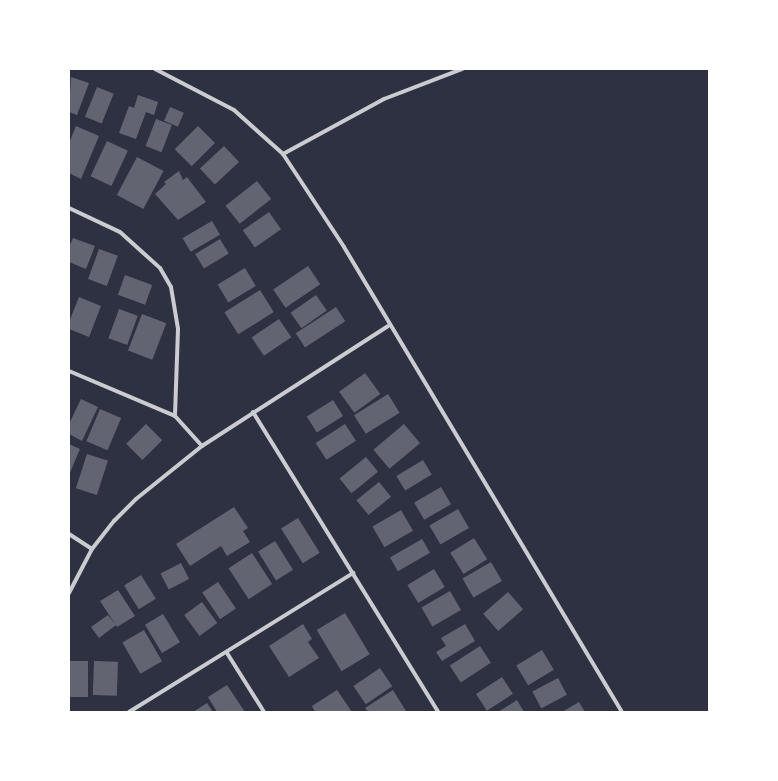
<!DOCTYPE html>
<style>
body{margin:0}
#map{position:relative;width:778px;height:781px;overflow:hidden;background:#2d3142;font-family:"Sofia Sans Condensed",sans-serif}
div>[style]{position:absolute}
.building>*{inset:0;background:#626471;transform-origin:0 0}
.minor>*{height:4px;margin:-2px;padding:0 2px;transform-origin:2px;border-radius:2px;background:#caccd0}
span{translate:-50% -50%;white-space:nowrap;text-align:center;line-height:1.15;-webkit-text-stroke:4px #fff;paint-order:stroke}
.frame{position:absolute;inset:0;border:70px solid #fff;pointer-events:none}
</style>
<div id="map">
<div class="building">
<div style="clip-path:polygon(71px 77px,89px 83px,77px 115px,69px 112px)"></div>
<div style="left:97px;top:87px;width:18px;height:32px;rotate:22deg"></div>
<div style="clip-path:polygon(138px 95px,158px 102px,154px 115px,146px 112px,136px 139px,119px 133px,129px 106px,134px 108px)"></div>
<div style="left:170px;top:107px;width:15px;height:15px;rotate:23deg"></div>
<div style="left:156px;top:119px;width:17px;height:29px;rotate:21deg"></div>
<div style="clip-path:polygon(76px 126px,99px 136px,81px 179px,69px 173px,69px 143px)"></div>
<div style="left:198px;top:126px;width:24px;height:33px;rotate:45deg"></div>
<div style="left:107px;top:141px;width:23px;height:39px;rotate:25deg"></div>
<div style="left:224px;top:146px;width:22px;height:33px;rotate:47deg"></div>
<div style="left:137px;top:157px;width:30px;height:43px;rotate:28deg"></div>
<div style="clip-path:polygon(179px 171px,183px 180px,187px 177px,206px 202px,178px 220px,155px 194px,166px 184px,164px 182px)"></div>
<div style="left:257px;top:181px;width:23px;height:40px;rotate:52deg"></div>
<div style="left:269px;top:212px;width:21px;height:32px;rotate:55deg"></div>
<div style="left:212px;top:221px;width:16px;height:34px;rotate:60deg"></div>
<div style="clip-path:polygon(73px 238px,95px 246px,86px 269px,69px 262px,69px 247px)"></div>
<div style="left:220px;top:239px;width:17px;height:29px;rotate:59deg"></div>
<div style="left:99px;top:249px;width:20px;height:32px;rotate:20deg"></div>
<div style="left:308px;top:266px;width:22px;height:42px;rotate:56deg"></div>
<div style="left:245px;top:268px;width:21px;height:32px;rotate:59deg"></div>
<div style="left:125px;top:275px;width:29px;height:21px;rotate:20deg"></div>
<div style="left:260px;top:290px;width:26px;height:42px;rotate:58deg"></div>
<div style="left:316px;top:295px;width:19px;height:31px;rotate:55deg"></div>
<div style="clip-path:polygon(79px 297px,101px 306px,89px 337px,69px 329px,69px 322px)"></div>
<div style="left:336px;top:307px;width:17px;height:48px;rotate:57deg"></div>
<div style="left:119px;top:309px;width:20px;height:31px;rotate:20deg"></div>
<div style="left:142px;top:314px;width:26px;height:39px;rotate:21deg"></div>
<div style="left:279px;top:319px;width:22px;height:33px;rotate:56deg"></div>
<div style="left:365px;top:373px;width:26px;height:32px;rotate:54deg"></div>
<div style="left:388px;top:394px;width:22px;height:40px;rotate:58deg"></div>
<div style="clip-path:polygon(81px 399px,98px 407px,82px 441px,69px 434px,69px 424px)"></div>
<div style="left:333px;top:400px;width:19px;height:31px;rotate:58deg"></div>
<div style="left:100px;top:409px;width:23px;height:35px;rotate:23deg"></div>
<div style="left:146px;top:424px;width:23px;height:28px;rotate:45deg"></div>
<div style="left:345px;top:424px;width:20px;height:35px;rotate:57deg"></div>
<div style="left:404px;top:424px;width:25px;height:40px;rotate:50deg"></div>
<div style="clip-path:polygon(69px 444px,80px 449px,69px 475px)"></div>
<div style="left:87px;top:454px;width:22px;height:36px;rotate:18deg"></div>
<div style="left:366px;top:457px;width:19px;height:34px;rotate:51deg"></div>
<div style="left:423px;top:460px;width:17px;height:31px;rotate:59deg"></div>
<div style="left:379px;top:482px;width:19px;height:29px;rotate:51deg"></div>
<div style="left:441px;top:487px;width:20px;height:31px;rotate:60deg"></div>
<div style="clip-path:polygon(234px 507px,248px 528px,243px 531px,250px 542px,227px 556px,221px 546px,190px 566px,176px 544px)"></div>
<div style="left:458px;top:509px;width:22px;height:33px;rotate:60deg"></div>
<div style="left:401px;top:510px;width:24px;height:33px;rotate:60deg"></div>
<div style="left:298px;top:518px;width:41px;height:20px;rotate:58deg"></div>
<div style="left:474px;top:538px;width:25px;height:28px;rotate:58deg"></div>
<div style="left:422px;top:539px;width:16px;height:37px;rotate:60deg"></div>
<div style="left:275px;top:541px;width:34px;height:20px;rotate:58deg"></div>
<div style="left:252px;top:553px;width:37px;height:28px;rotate:57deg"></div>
<div style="left:491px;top:562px;width:22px;height:33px;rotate:60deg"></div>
<div style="left:181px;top:563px;width:18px;height:23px;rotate:63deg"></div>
<div style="left:434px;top:569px;width:21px;height:31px;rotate:59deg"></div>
<div style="left:141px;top:575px;width:28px;height:20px;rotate:58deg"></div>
<div style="left:218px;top:582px;width:32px;height:19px;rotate:56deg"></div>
<div style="clip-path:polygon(118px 590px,135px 616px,117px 627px,116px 625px,99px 638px,91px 627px,108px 615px,115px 624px,100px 601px)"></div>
<div style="left:450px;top:591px;width:22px;height:33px;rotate:60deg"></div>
<div style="left:508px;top:592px;width:23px;height:33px;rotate:49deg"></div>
<div style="left:202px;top:602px;width:26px;height:22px;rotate:54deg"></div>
<div style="left:345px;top:613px;width:48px;height:33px;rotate:59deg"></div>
<div style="left:163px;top:614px;width:33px;height:21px;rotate:59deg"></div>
<div style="clip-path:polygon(303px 624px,312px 639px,308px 642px,319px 658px,289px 677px,269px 646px)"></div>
<div style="clip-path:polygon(465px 624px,475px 641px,442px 661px,436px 652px,446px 646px,441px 638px)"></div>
<div style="left:144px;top:630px;width:36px;height:25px;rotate:60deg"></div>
<div style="left:480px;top:646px;width:20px;height:36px;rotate:57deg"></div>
<div style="left:542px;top:650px;width:23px;height:30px;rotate:59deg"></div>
<div style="left:69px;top:661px;width:19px;height:36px"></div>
<div style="left:94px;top:661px;width:24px;height:34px;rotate:2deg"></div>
<div style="left:380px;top:668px;width:22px;height:32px;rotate:56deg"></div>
<div style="left:502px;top:677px;width:20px;height:31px;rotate:57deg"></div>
<div style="left:558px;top:678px;width:19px;height:29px;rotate:62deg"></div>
<div style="clip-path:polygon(227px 685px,245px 712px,217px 712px,208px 697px)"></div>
<div style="clip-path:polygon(337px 690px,352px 712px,315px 712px,312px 706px)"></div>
<div style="clip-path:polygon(393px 690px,406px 711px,368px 712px,365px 708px)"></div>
<div style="clip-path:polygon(517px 700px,524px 712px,498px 712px)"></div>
<div style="clip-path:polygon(579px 702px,585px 712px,562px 712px)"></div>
<div style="clip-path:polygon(207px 703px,213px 712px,193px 712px)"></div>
</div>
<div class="minor">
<div style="left:155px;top:69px;width:89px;rotate:27.4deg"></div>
<div style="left:234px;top:110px;width:66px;rotate:41.9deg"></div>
<div style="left:283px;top:154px;width:111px;rotate:56.7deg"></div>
<div style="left:344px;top:247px;width:542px;rotate:59.13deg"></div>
<div style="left:283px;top:154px;width:115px;rotate:-28.6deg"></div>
<div style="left:384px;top:99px;width:84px;rotate:-21deg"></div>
<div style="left:69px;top:208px;width:56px;rotate:25.2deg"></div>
<div style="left:120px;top:232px;width:54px;rotate:42deg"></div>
<div style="left:160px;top:268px;width:22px;rotate:60deg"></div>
<div style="left:171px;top:287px;width:43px;rotate:80.5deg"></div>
<div style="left:178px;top:329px;width:87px;rotate:92deg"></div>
<div style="left:69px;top:371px;width:115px;rotate:23deg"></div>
<div style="left:175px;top:416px;width:40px;rotate:48deg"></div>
<div style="left:253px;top:412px;width:352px;rotate:58.3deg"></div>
<div style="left:69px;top:534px;width:27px;rotate:33deg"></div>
<div style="left:69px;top:593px;width:50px;rotate:-62.4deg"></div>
<div style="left:92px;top:549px;width:36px;rotate:-52deg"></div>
<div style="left:114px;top:521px;width:31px;rotate:-45deg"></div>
<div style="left:136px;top:499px;width:85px;rotate:-38.8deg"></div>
<div style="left:202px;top:446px;width:221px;rotate:-32.8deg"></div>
<div style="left:227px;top:653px;width:70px;rotate:57.9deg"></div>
<div style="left:129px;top:712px;width:264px;rotate:-31.8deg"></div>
</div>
<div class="frame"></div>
</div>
